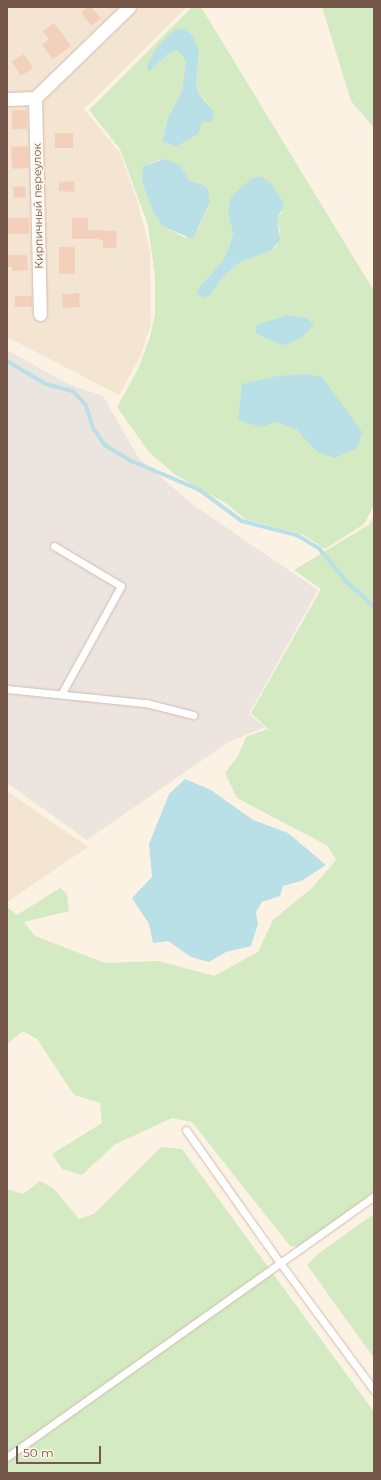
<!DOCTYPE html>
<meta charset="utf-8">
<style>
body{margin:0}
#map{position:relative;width:381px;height:1480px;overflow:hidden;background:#fcf2e4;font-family:Montserrat,sans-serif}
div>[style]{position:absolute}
.residential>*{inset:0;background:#f4e4d2}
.industrial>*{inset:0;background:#ece4de}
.green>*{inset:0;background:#d3eac2}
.water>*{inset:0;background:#b8e0e6}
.stream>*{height:3.5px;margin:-1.75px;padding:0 1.75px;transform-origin:1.75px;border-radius:1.75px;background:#b8e0e6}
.building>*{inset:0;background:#f2d0bc;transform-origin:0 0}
.roads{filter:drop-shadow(0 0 1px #d0bcad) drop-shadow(0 0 1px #d0bcad)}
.service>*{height:7px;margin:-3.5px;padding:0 3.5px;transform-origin:3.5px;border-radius:3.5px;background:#fff}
.minor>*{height:13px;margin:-6.5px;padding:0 6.5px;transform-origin:6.5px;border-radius:6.5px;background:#fff}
span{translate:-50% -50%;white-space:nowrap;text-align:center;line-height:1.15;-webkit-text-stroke:3px #fff6ea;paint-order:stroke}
.street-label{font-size:11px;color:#75584a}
.frame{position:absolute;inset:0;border:8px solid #75584a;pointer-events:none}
.scale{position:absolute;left:16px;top:1446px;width:85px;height:18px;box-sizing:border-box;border:2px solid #75584a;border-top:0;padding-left:5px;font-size:12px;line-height:14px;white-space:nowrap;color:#75584a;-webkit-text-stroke:3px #fff6ea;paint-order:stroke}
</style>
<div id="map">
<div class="residential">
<div style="clip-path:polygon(7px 7px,187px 7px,84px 109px,120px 153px,137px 200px,150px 251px,151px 324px,140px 357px,119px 395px,7px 337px)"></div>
<div style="clip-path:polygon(7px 791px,88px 847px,7px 902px)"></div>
</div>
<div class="industrial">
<div style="clip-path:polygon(7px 350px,68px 384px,103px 396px,138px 457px,193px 505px,318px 590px,249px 714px,265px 727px,227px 743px,87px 840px,7px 783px)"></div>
</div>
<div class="green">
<div style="clip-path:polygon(evenodd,192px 7px,201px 7px,374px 291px,374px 505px,364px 524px,325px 549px,302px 534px,245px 519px,227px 504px,174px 474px,148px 451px,117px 407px,138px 369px,150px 337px,155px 315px,155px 277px,148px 225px,120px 149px,89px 110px,192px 7px,175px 30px,192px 35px,199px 50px,196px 84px,199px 94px,207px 102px,198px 134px,176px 147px,162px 140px,168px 118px,182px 91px,186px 61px,177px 50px,169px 53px,149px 72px,168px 38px,175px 30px,192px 7px,159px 160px,189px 181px,210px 202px,198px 230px,186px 238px,164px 227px,148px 198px,143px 166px,159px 160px,192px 7px,282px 212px,277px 220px,280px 231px,277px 246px,272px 250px,239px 263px,221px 279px,211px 294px,199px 287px,223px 261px,229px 247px,233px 234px,228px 213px,282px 212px,192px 7px,289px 315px,307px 318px,281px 345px,256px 334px,289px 315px,192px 7px,276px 422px,362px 432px,317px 452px,297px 429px,276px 422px)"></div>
<div style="clip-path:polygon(322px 7px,373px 7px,374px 10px,374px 128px,351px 101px)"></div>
<div style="clip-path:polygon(374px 516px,374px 1198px,306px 1247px,290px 1246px,192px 1122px,172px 1118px,114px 1145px,82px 1175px,62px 1169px,52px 1154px,102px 1123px,100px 1103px,74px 1095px,37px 1039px,23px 1031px,7px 1044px,7px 907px,17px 915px,60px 888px,67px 894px,69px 911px,24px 922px,35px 936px,105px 963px,159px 961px,214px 976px,258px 952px,273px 920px,312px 888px,336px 860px,328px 846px,237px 798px,225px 773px,238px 756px,246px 737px,267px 729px,274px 735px,251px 713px,321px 589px,294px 570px,370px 524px)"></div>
<div style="clip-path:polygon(161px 1147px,182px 1149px,374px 1412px,374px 1473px,7px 1473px,7px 1189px,23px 1194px,40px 1181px,53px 1188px,79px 1219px,94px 1214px)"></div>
<div style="clip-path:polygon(374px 1214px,374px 1358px,307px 1265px,319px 1253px)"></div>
</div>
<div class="water">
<div style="clip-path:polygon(184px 28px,192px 35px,199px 50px,196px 84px,199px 94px,214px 112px,212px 121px,203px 122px,198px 134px,176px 147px,162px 141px,168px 118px,182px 91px,186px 61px,177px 50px,169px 53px,149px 72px,147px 66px,157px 47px,175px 30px)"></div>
<div style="clip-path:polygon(165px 159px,180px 165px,189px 181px,203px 185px,208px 190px,210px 202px,193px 239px,164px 227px,155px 215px,148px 198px,142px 181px,143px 166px)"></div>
<div style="clip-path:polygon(262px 177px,272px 184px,284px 204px,277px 220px,280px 240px,272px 250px,239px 263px,221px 279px,211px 294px,205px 298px,197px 294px,199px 287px,223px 261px,229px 247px,233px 234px,228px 213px,231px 197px,252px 178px)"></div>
<div style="clip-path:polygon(289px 315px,307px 318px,314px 325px,302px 337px,288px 344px,281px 345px,256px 334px,256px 325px)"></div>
<div style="clip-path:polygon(306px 374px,322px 377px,362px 432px,357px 448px,335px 458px,317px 452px,296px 429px,276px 422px,261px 427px,238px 420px,242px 384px,278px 376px)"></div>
<div style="clip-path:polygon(185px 779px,211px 790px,253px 820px,288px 833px,326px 865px,301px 881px,283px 886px,280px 896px,262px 902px,256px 912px,258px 924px,251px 946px,226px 952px,209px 962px,191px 957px,168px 941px,153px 943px,149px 924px,132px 898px,152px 877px,149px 844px,169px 794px)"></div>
</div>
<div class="stream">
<div style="left:7px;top:361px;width:45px;rotate:30.5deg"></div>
<div style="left:46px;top:384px;width:28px;rotate:15deg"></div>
<div style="left:73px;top:391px;width:19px;rotate:47deg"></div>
<div style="left:86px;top:405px;width:25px;rotate:72deg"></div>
<div style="left:94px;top:429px;width:19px;rotate:55deg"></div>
<div style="left:105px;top:445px;width:31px;rotate:31deg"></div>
<div style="left:132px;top:461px;width:74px;rotate:23.1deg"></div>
<div style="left:200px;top:490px;width:52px;rotate:36.4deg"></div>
<div style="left:242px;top:521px;width:57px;rotate:14.3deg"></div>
<div style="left:297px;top:535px;width:27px;rotate:31deg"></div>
<div style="left:320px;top:549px;width:43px;rotate:50.7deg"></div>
<div style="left:347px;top:582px;width:36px;rotate:42deg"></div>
</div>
<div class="building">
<div style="clip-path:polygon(87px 7px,91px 7px,101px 18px,92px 26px,81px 13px)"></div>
<div style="clip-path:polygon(54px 23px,71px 46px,53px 59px,42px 45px,49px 39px,43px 31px)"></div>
<div style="left:24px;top:54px;width:17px;height:14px;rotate:59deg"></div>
<div style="left:12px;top:110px;width:15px;height:19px"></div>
<div style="left:55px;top:133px;width:18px;height:15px"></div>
<div style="left:28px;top:146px;width:22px;height:17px;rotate:87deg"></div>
<div style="clip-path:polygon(75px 181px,74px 192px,59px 191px,59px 182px)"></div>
<div style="left:25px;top:186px;width:11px;height:12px;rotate:85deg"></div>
<div style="left:7px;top:218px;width:22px;height:16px"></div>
<div style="clip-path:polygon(72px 218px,88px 218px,88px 230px,117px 231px,116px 248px,103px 248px,103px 241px,98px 239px,72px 239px)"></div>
<div style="left:59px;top:247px;width:16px;height:27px"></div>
<div style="clip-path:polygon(7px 255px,27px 255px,28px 270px,12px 271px,12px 267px,7px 267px)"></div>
<div style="left:79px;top:293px;width:14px;height:17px;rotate:86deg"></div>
<div style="left:32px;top:296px;width:11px;height:17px;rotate:90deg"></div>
</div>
<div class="roads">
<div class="service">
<div style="left:54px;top:546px;width:78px;rotate:30.8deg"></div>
<div style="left:121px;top:586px;width:122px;rotate:118.9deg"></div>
<div style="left:7px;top:689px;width:140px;rotate:5.8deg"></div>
<div style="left:146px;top:703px;width:49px;rotate:14.3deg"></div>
<div style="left:186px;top:1130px;width:164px;rotate:54.7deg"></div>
<div style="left:281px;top:1264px;width:157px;rotate:53.6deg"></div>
<div style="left:7px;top:1457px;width:450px;rotate:-35.4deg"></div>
</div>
<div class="minor">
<div style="left:35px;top:98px;width:216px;rotate:88.7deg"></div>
<div style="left:7px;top:99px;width:28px;rotate:-2deg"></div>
<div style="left:35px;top:98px;width:131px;rotate:-44.1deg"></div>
</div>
</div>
<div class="street-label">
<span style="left:38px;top:206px;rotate:-91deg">Кирпичный переулок</span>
</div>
<div class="frame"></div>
<div class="scale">50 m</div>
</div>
